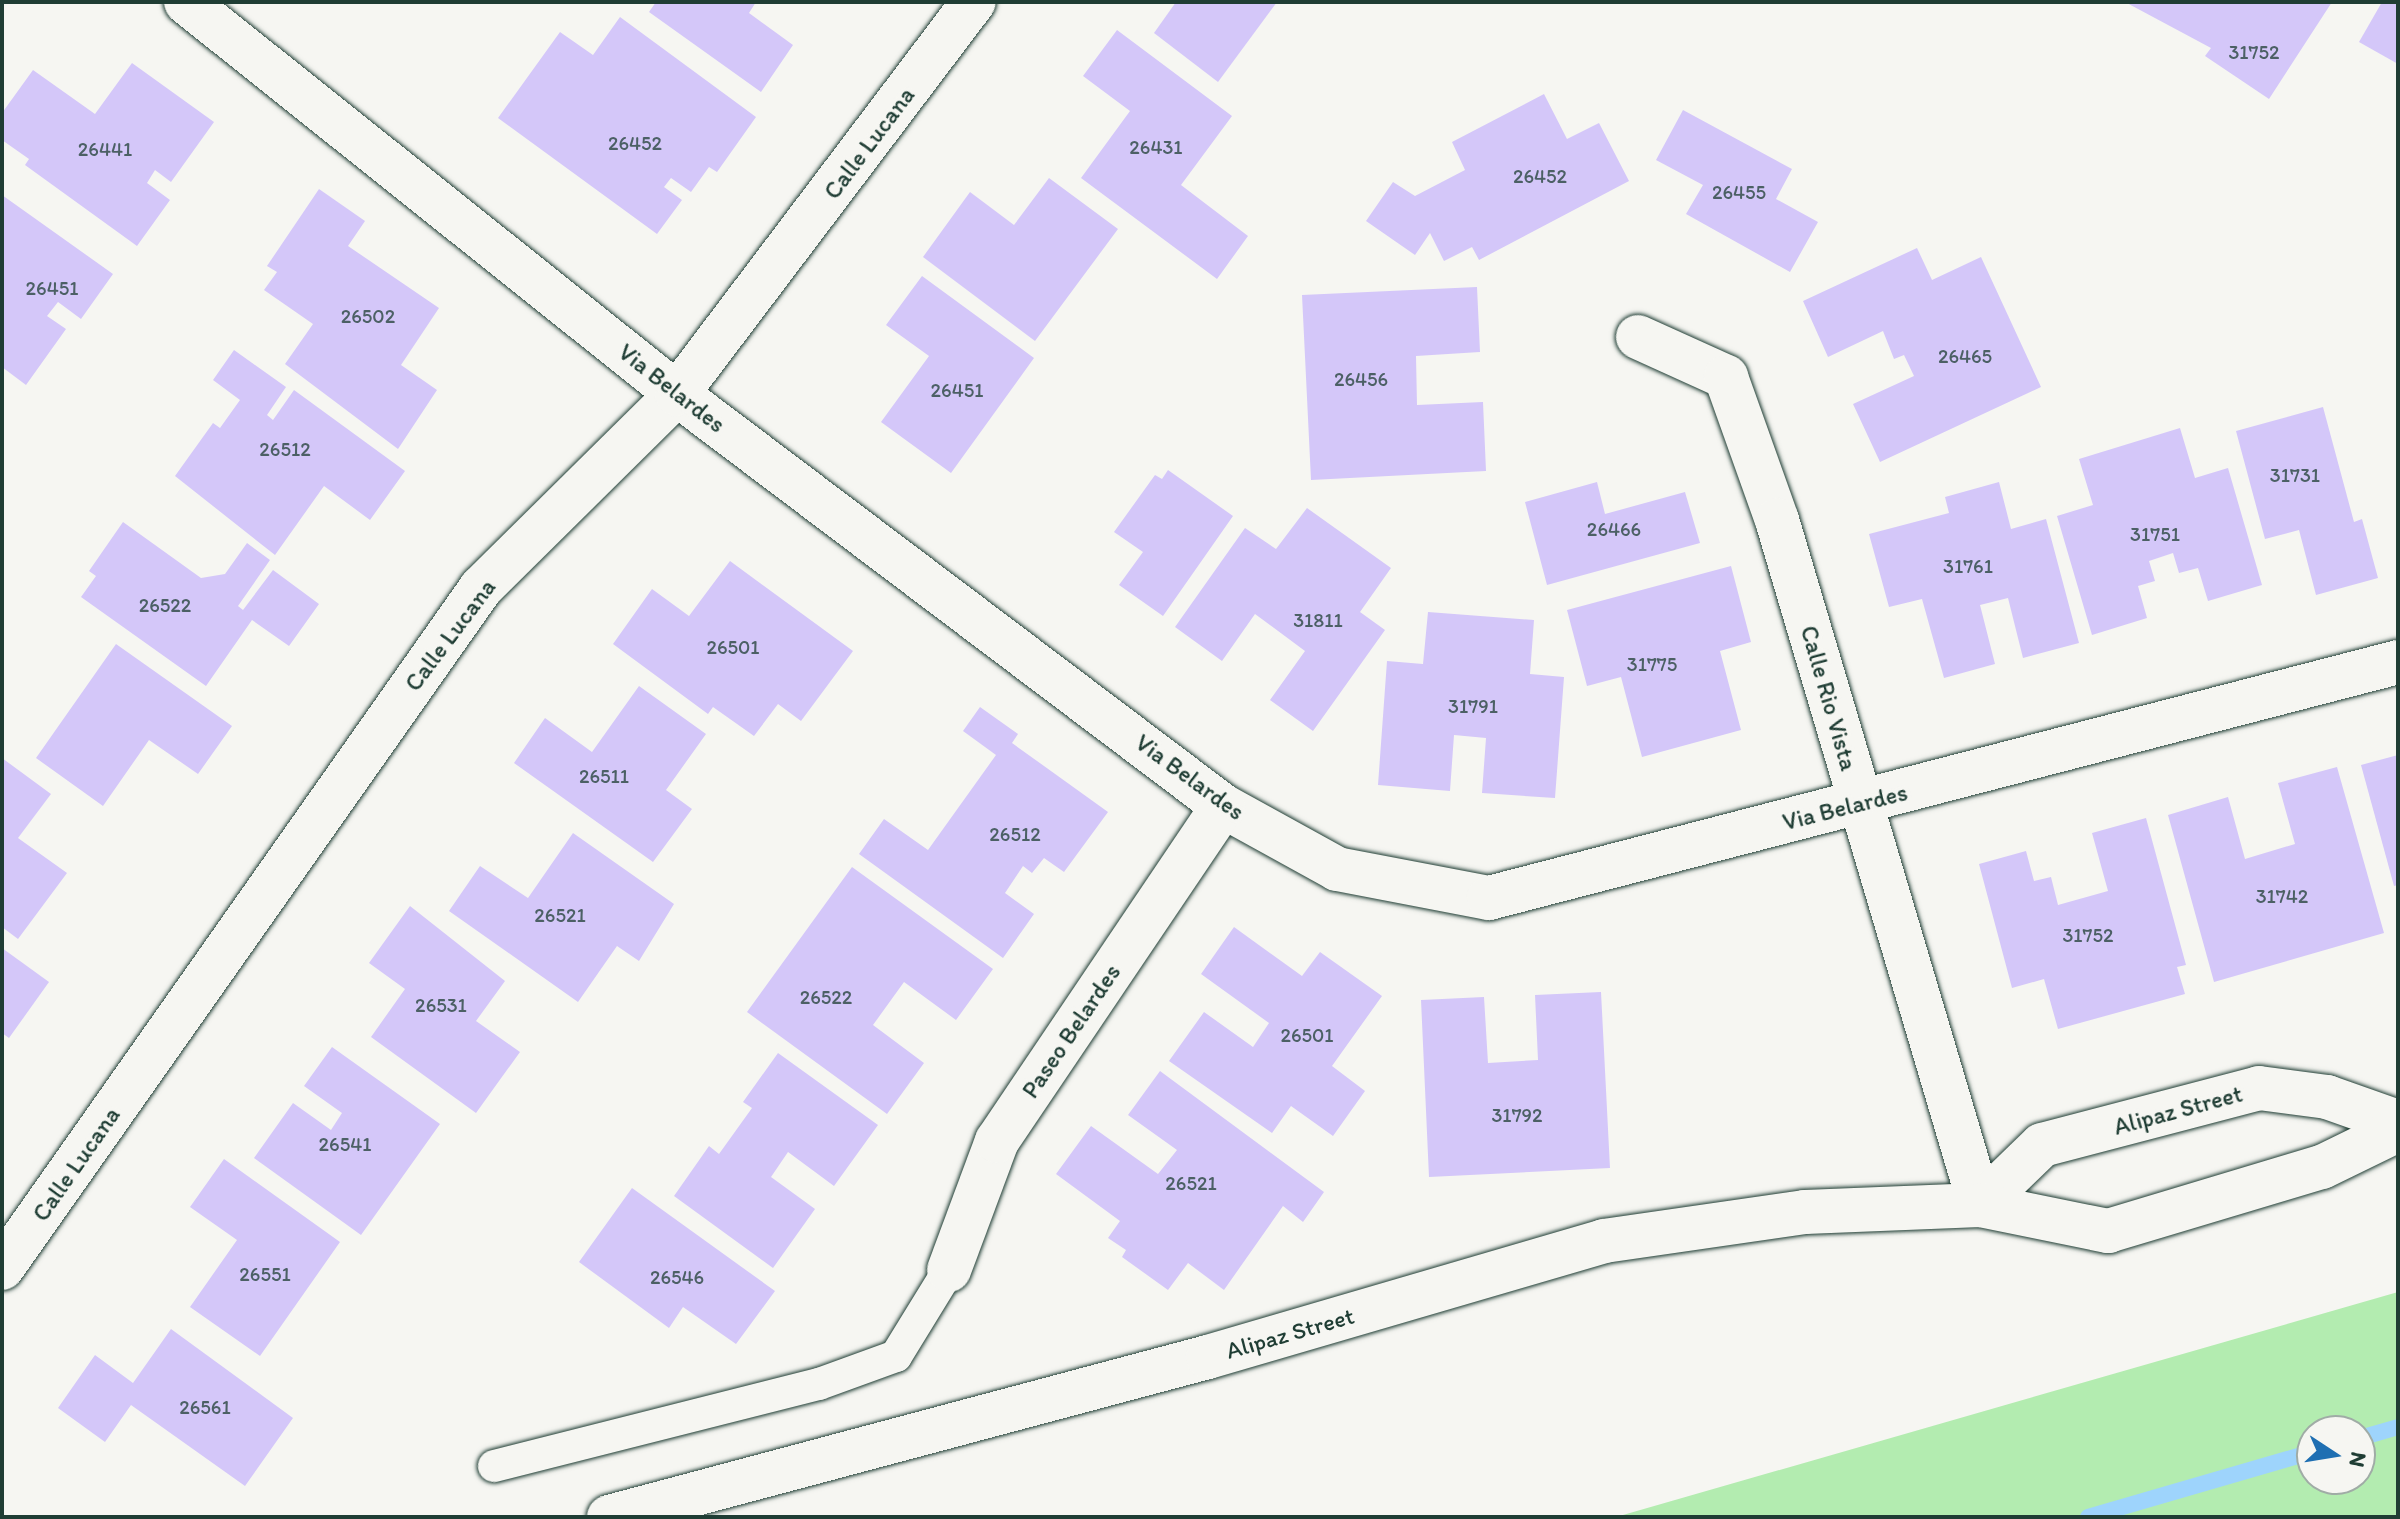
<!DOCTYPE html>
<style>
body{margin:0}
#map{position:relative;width:2400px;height:1519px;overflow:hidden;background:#f6f6f2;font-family:Itim,sans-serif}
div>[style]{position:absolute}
.green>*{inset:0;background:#b3ecb0}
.stream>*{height:16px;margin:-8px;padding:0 8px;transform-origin:8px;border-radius:8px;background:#9ed4fc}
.building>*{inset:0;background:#d4c7f9}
.roads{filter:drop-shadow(0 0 2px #1f3d34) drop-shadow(0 0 2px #1f3d34)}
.service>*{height:32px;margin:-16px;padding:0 16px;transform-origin:16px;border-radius:16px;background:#f6f6f2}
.minor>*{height:44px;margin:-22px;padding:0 22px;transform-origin:22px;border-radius:22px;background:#f6f6f2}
span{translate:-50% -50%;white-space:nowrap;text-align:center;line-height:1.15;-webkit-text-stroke:8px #f6f6f2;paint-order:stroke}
.number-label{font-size:20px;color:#4c6065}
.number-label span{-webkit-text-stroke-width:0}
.street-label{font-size:24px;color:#1f3d34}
.frame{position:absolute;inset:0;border:4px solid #1f3d34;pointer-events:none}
.north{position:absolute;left:2296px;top:1415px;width:80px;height:80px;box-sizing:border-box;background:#f6f6f2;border:2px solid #a0aca6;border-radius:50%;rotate:102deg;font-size:22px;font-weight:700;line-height:32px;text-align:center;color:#1f3d34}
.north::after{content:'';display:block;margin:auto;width:28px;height:36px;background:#1f6fb2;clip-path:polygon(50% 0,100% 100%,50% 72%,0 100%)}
</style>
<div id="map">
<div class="green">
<div style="clip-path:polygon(evenodd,2398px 1292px,2398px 1517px,1616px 1517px,2398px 1292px,2312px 1431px,2360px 1431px,2360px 1479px,2312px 1479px,2312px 1431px)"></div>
</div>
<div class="stream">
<div style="left:2360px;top:1438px;width:40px;rotate:-16deg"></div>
<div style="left:2088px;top:1517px;width:233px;rotate:-16.2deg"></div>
</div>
<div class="building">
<div style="clip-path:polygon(656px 2px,756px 2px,749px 13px,793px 45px,761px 92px,649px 12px)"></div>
<div style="clip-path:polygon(1176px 2px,1277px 2px,1218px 82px,1154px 33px)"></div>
<div style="clip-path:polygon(2125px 2px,2332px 2px,2269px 99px,2205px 56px,2211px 48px)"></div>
<div style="clip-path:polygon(2382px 2px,2398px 2px,2398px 64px,2359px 42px)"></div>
<div style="clip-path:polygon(620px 17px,756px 117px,717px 172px,709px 167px,691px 192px,671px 178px,664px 187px,682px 200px,657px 234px,498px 118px,560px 32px,593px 55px)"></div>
<div style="clip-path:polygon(1117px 30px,1232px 116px,1181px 185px,1248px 236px,1217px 279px,1081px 178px,1130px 111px,1083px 76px)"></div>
<div style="clip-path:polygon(132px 63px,214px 122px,171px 182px,155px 170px,147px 183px,170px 200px,137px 246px,25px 165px,29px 159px,2px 140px,2px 113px,33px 70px,95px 114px)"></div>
<div style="clip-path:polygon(1544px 94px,1567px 139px,1599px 123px,1629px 181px,1479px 260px,1472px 247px,1444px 261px,1430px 233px,1415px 255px,1366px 221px,1393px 182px,1415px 196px,1465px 170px,1452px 142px)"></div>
<div style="clip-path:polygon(1683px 110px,1792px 169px,1776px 199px,1818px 222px,1790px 272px,1686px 214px,1703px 185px,1656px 160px)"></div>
<div style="clip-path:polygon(1049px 178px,1118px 229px,1035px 341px,923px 257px,970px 192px,1014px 225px)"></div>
<div style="clip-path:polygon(319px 189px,365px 221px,348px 246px,439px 308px,401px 365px,437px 390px,398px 449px,285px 364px,313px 324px,264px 290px,277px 272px,267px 266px)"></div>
<div style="clip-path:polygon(2px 195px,113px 274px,81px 319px,58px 302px,47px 316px,66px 329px,26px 385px,2px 367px)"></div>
<div style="clip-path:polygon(1917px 248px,1932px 280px,1981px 257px,2041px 387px,1880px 462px,1853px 404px,1914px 376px,1904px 355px,1894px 359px,1883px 331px,1828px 357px,1803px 301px)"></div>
<div style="clip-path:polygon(922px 276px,1034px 358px,951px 473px,881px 422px,929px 356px,886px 325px)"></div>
<div style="clip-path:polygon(1477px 287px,1480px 352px,1416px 356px,1417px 405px,1483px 402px,1486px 471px,1311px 480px,1302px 295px)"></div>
<div style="clip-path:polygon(234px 350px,286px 387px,267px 415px,273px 420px,294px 390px,405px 471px,370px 520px,324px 486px,275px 555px,175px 476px,213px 423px,220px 428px,240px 400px,213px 380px)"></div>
<div style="clip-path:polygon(2323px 407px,2354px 522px,2362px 519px,2378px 578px,2316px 595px,2299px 530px,2265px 539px,2236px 431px)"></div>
<div style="clip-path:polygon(2180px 428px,2195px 478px,2228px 468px,2262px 585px,2208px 601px,2198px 568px,2179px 573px,2173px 553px,2149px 561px,2155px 581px,2138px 586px,2147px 618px,2092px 635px,2057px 516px,2093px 505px,2079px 459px)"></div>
<div style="clip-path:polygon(1168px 470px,1233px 516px,1163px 616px,1119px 585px,1143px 552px,1114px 532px,1155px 475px,1162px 479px)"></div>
<div style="clip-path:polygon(1597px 482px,1605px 514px,1685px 492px,1700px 543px,1547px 585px,1525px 502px)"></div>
<div style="clip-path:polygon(1999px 482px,2011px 529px,2046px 519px,2079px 643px,2023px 658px,2008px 598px,1980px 605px,1995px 664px,1944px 678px,1922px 599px,1889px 607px,1869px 534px,1949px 513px,1945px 497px)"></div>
<div style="clip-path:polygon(1307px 508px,1391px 568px,1360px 612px,1385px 630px,1313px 731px,1270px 700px,1305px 651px,1255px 614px,1222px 661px,1175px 627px,1245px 528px,1276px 549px)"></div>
<div style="clip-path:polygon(123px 522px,201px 578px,225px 574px,247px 543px,270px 560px,238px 606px,243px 610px,273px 570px,319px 604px,289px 646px,252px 620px,206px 686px,81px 597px,96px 576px,89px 571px)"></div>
<div style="clip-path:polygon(730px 561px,853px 651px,801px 721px,778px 704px,754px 736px,713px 707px,708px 714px,613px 644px,652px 589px,689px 616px)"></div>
<div style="clip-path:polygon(1731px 566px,1751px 642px,1720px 651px,1741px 730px,1642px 757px,1621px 677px,1587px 686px,1567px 610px)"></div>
<div style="clip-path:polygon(1428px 612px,1534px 620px,1530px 674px,1564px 677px,1555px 798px,1482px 793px,1486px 738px,1454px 735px,1450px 791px,1378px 785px,1387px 661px,1423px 664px)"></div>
<div style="clip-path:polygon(116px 644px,232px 726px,198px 774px,149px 740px,103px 806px,36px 758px)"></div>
<div style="clip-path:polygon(639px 686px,706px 734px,666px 790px,692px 809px,653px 862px,514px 763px,545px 718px,592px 752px)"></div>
<div style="clip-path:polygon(980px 707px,1018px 734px,1012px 743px,1108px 812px,1064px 872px,1044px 858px,1032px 873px,1023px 866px,1005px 893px,1034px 914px,1003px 958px,859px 854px,884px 819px,928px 850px,996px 755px,963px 731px)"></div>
<div style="clip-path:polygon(2398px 755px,2398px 885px,2394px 886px,2361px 765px)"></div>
<div style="clip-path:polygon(2px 758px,51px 794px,18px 838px,67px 873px,18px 939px,2px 927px)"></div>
<div style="clip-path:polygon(2337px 767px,2384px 933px,2214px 982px,2168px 815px,2228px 797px,2245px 859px,2295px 844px,2278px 783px)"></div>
<div style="clip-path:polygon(2146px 818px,2186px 965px,2177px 967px,2185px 994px,2058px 1029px,2044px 979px,2012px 988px,1979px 864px,2026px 851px,2034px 881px,2051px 877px,2058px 905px,2108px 891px,2092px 833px)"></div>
<div style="clip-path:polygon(573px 833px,674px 904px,639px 961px,617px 946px,578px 1002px,449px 911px,480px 866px,528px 898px)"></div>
<div style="clip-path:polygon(852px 867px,993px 969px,956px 1020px,904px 982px,873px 1025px,924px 1063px,887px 1114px,747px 1012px)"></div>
<div style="clip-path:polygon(410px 906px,505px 981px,476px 1021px,520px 1052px,476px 1113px,371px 1037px,405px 989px,369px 963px)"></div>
<div style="clip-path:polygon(1234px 927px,1302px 976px,1320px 952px,1382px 996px,1332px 1066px,1365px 1091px,1333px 1136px,1291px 1106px,1272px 1133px,1169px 1061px,1204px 1012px,1253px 1047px,1269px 1023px,1201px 974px)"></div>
<div style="clip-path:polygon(2px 948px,49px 982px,9px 1038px,2px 1033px)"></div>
<div style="clip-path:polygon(1601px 992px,1610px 1168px,1429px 1177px,1421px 1000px,1484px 997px,1488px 1063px,1538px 1060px,1535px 995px)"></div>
<div style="clip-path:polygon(332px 1047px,440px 1124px,361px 1235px,254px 1158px,293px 1103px,331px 1130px,342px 1113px,304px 1086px)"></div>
<div style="clip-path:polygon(778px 1053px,878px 1125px,834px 1186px,788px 1152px,771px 1177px,815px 1209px,773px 1268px,674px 1196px,709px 1146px,719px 1154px,752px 1108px,743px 1102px)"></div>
<div style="clip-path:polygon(1160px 1071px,1324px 1192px,1303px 1222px,1283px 1206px,1224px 1290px,1188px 1263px,1168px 1290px,1122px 1257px,1126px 1250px,1108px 1238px,1120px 1221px,1056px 1174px,1091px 1126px,1158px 1174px,1177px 1150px,1128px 1115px)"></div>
<div style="clip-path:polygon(224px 1159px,340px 1242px,260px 1356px,190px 1307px,237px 1240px,190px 1207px)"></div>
<div style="clip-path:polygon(632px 1188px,775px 1291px,736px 1344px,683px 1307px,669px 1328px,579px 1262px)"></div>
<div style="clip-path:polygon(171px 1329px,293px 1418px,245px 1486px,131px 1405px,105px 1442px,58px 1408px,95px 1355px,133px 1383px)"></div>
</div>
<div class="roads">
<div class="service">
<div style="left:494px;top:1466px;width:335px;rotate:-14.2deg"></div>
<div style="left:819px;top:1384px;width:82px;rotate:-20deg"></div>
<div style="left:896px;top:1356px;width:101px;rotate:-58.4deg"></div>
</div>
<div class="minor">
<div style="left:186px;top:2px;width:628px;rotate:38.6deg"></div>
<div style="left:677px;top:394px;width:684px;rotate:37.04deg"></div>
<div style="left:1223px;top:806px;width:130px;rotate:28.9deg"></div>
<div style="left:1337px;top:869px;width:155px;rotate:10.8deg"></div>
<div style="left:1489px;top:898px;width:939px;rotate:-14.55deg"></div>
<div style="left:1638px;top:337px;width:97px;rotate:24.4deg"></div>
<div style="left:1726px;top:377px;width:152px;rotate:70.4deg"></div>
<div style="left:1777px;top:520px;width:714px;rotate:73.49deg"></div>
<div style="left:1980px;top:1205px;width:86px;rotate:-44.1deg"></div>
<div style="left:2042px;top:1145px;width:224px;rotate:-14.7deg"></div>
<div style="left:2259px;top:1088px;width:69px;rotate:7.5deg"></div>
<div style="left:2327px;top:1097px;width:75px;rotate:19.4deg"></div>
<div style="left:2px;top:1268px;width:832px;rotate:-54.84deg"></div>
<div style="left:481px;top:588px;width:276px;rotate:-44.7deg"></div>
<div style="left:677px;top:394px;width:492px;rotate:-52.9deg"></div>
<div style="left:949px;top:1270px;width:138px;rotate:-69.6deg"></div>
<div style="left:997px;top:1141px;width:404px;rotate:-56deg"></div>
<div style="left:609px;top:1517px;width:620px;rotate:-14.96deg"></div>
<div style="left:1208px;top:1357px;width:413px;rotate:-16.3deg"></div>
<div style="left:1604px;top:1241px;width:203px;rotate:-8.2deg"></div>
<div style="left:1805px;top:1212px;width:175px;rotate:-2.3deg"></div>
<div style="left:1980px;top:1205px;width:131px;rotate:11.5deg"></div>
<div style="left:2108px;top:1231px;width:223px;rotate:-16.7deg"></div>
<div style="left:2322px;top:1167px;width:85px;rotate:-26deg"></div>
</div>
</div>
<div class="number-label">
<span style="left:2254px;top:52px">31752</span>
<span style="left:635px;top:143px">26452</span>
<span style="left:1156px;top:147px">26431</span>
<span style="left:105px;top:149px">26441</span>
<span style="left:1540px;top:176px">26452</span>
<span style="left:1739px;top:192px">26455</span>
<span style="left:52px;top:288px">26451</span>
<span style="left:368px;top:316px">26502</span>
<span style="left:1965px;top:356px">26465</span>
<span style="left:1361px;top:379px">26456</span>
<span style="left:957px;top:390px">26451</span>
<span style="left:285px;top:449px">26512</span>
<span style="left:2295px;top:475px">31731</span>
<span style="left:1614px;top:529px">26466</span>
<span style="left:2155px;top:534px">31751</span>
<span style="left:1968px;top:566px">31761</span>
<span style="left:165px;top:605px">26522</span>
<span style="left:1318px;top:620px">31811</span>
<span style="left:733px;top:647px">26501</span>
<span style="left:1652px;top:664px">31775</span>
<span style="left:1473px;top:706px">31791</span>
<span style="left:604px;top:776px">26511</span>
<span style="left:1015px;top:834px">26512</span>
<span style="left:2282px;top:896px">31742</span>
<span style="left:560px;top:915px">26521</span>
<span style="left:2088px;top:935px">31752</span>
<span style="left:826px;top:997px">26522</span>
<span style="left:441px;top:1005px">26531</span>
<span style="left:1307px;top:1035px">26501</span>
<span style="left:1517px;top:1115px">31792</span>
<span style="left:345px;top:1144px">26541</span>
<span style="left:1191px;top:1183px">26521</span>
<span style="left:265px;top:1274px">26551</span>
<span style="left:677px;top:1277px">26546</span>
<span style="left:205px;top:1407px">26561</span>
</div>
<div class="street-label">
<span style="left:869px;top:143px;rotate:-53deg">Calle Lucana</span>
<span style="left:672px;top:388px;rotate:38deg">Via Belardes</span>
<span style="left:450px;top:635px;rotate:-53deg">Calle Lucana</span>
<span style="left:1829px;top:698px;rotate:74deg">Calle Rio Vista</span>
<span style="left:1190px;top:777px;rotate:36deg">Via Belardes</span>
<span style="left:1845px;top:807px;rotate:-14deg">Via Belardes</span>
<span style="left:1071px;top:1031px;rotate:-56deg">Paseo Belardes</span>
<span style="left:2178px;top:1110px;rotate:-15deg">Alipaz Street</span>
<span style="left:76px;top:1164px;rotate:-55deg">Calle Lucana</span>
<span style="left:1290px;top:1333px;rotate:-16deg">Alipaz Street</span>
</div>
<div class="frame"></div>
<div class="north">N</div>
</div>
